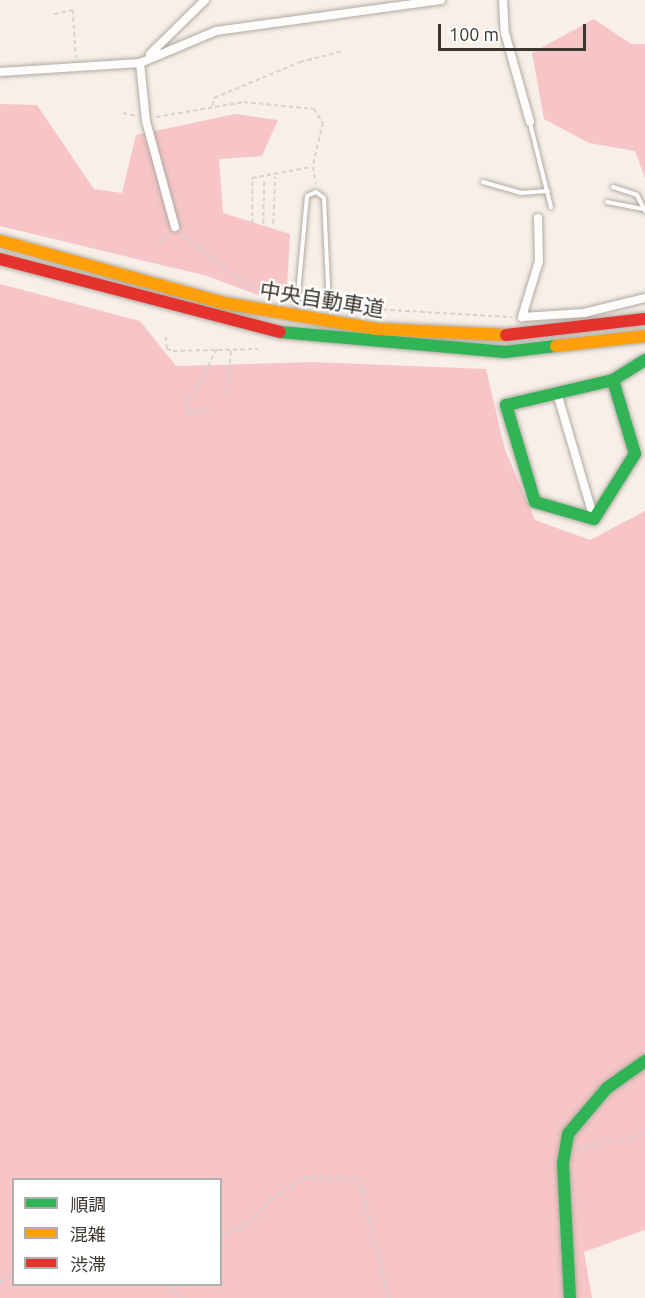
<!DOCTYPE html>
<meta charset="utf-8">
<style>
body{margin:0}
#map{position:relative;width:645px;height:1298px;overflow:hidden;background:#f8f0e8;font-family:Ubuntu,"Noto Sans JP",sans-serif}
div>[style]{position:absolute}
.forest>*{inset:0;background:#f7c5c7}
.path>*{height:1.5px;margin-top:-0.75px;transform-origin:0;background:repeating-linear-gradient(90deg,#d5d3d0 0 4.5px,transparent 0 7.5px)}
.roads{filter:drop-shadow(0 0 2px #afaaa3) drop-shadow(0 0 2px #afaaa3)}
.lane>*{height:4px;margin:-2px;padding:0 2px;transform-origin:2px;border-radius:2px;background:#fefdfc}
.street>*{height:8px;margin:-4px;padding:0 4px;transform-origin:4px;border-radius:4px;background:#fefdfc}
.fast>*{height:12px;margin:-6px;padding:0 6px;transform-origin:6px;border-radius:6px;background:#30b455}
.slow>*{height:12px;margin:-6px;padding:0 6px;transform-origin:6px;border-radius:6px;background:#ff9f0a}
.jam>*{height:12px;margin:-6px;padding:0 6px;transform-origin:6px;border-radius:6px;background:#e5322d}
span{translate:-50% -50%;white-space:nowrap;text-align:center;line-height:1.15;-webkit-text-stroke:4.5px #fff;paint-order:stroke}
.street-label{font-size:21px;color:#3b3630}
.legend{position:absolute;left:12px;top:1178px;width:210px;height:108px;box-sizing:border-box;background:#fff;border:2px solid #b1afac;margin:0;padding:8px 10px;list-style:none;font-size:18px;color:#3b3630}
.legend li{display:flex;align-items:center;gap:12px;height:30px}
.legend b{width:30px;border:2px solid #b1afac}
.scale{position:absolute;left:438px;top:24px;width:148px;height:27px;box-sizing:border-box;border:3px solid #3b3630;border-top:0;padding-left:8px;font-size:18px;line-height:21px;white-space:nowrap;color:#3b3630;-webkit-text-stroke:4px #fff;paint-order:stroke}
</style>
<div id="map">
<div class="forest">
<div style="clip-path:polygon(594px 19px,631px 44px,645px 44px,645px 178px,635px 151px,589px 143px,544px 119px,532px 53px)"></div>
<div style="clip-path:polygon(0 104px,37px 105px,94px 189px,122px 193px,136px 135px,235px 114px,278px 120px,262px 156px,219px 159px,223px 213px,290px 234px,287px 289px,261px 296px,207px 276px,0 226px)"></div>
<div style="clip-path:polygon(evenodd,0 284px,140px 321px,176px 366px,313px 362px,486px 369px,505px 450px,535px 520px,590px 540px,645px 511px,645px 1230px,584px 1252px,592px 1298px,0 1298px,0 284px,14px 1180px,220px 1180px,220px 1284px,14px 1284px,14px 1180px)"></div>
</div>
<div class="path">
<div style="left:54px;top:14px;width:19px;rotate:-12deg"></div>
<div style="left:73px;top:10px;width:48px;rotate:86.4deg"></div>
<div style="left:212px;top:106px;width:8px;rotate:-76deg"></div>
<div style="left:214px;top:98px;width:93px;rotate:-22.7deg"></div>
<div style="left:300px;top:62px;width:44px;rotate:-14.3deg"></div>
<div style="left:123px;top:113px;width:13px;rotate:13deg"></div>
<div style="left:156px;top:117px;width:89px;rotate:-9.7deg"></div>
<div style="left:244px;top:102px;width:70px;rotate:5.7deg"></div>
<div style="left:314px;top:109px;width:17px;rotate:57deg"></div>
<div style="left:323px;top:123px;width:45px;rotate:102.8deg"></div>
<div style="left:313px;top:167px;width:17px;rotate:80deg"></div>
<div style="left:252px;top:224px;width:46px;rotate:-90deg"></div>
<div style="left:252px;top:178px;width:60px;rotate:-10.6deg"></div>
<div style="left:263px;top:224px;width:44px;rotate:-88.7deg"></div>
<div style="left:273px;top:224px;width:47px;rotate:-87.6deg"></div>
<div style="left:182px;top:234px;width:72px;rotate:38.8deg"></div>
<div style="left:238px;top:279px;width:47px;rotate:25.5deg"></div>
<div style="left:159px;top:242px;width:12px;rotate:-42deg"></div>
<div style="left:338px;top:307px;width:174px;rotate:3.3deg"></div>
<div style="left:166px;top:337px;width:12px;rotate:85deg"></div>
<div style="left:167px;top:349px;width:6px;rotate:18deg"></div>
<div style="left:173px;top:351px;width:85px;rotate:-1.3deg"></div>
<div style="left:226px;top:393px;width:44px;rotate:-83.5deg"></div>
<div style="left:209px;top:410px;width:20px;rotate:169deg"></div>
<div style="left:189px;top:414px;width:9px;rotate:-111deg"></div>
<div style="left:186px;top:406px;width:65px;rotate:-61.5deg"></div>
<div style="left:576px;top:1149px;width:70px;rotate:-11.5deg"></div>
<div style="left:220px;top:1237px;width:32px;rotate:-26deg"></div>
<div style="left:249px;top:1223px;width:33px;rotate:-47deg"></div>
<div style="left:271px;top:1199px;width:40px;rotate:-32deg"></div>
<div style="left:305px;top:1178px;width:54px"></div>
<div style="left:359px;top:1178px;width:124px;rotate:76deg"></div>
<div style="left:0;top:1281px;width:15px;rotate:-16deg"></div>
<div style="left:163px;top:1284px;width:24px;rotate:35deg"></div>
</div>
<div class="roads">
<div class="lane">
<div style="left:530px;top:123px;width:87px;rotate:76deg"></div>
<div style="left:483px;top:182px;width:40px;rotate:16deg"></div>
<div style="left:521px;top:193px;width:27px;rotate:-4deg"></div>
<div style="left:613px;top:187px;width:25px;rotate:18deg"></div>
<div style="left:637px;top:195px;width:18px;rotate:63deg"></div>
<div style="left:607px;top:202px;width:38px;rotate:11deg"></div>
<div style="left:297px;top:304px;width:108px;rotate:-84.7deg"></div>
<div style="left:307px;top:196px;width:10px;rotate:-24deg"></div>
<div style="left:316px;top:192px;width:10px;rotate:37deg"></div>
<div style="left:324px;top:198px;width:109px;rotate:87.4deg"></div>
</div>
<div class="street">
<div style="left:503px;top:0;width:33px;rotate:87deg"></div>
<div style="left:505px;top:33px;width:92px;rotate:74.3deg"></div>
<div style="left:150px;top:54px;width:77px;rotate:-44.5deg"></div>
<div style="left:140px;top:63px;width:58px;rotate:84.1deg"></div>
<div style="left:146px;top:121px;width:110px;rotate:74.7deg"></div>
<div style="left:0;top:72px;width:140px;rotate:-3.7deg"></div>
<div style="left:140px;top:63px;width:82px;rotate:-22.8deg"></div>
<div style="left:216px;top:31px;width:227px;rotate:-7.8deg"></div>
<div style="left:538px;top:218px;width:43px;rotate:88.7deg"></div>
<div style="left:539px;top:261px;width:59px;rotate:106.9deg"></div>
<div style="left:522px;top:317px;width:62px;rotate:-3.7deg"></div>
<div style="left:584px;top:313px;width:63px;rotate:-13.8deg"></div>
<div style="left:557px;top:393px;width:131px;rotate:73.6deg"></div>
</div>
<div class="fast">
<div style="left:280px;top:332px;width:226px;rotate:5.1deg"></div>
<div style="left:505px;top:352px;width:51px;rotate:-6.7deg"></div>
<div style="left:613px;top:380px;width:110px;rotate:166.8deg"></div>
<div style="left:506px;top:405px;width:101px;rotate:73.4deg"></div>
<div style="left:535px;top:502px;width:61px;rotate:16.1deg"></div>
<div style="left:594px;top:519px;width:77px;rotate:-57.8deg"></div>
<div style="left:635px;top:454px;width:77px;rotate:-106.6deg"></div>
<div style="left:613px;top:380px;width:38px;rotate:-32deg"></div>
<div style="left:570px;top:1298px;width:135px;rotate:-93deg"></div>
<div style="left:563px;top:1163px;width:29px;rotate:-80deg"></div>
<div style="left:568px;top:1134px;width:60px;rotate:-49.7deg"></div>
<div style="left:607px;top:1088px;width:47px;rotate:-35.4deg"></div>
</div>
<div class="slow">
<div style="left:0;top:241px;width:232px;rotate:15.5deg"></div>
<div style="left:224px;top:303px;width:154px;rotate:9.7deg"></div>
<div style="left:376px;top:329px;width:130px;rotate:2.6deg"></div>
<div style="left:556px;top:346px;width:90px;rotate:-6.4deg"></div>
</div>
<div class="jam">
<div style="left:0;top:259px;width:289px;rotate:14.6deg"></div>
<div style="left:506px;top:335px;width:140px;rotate:-6.6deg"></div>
</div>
</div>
<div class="street-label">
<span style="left:322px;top:299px;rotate:9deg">中央自動車道</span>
</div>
<ul class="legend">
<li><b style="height:8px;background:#30b455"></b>順調</li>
<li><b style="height:8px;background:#ff9f0a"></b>混雑</li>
<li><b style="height:8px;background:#e5322d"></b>渋滞</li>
</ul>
<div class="scale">100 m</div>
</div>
